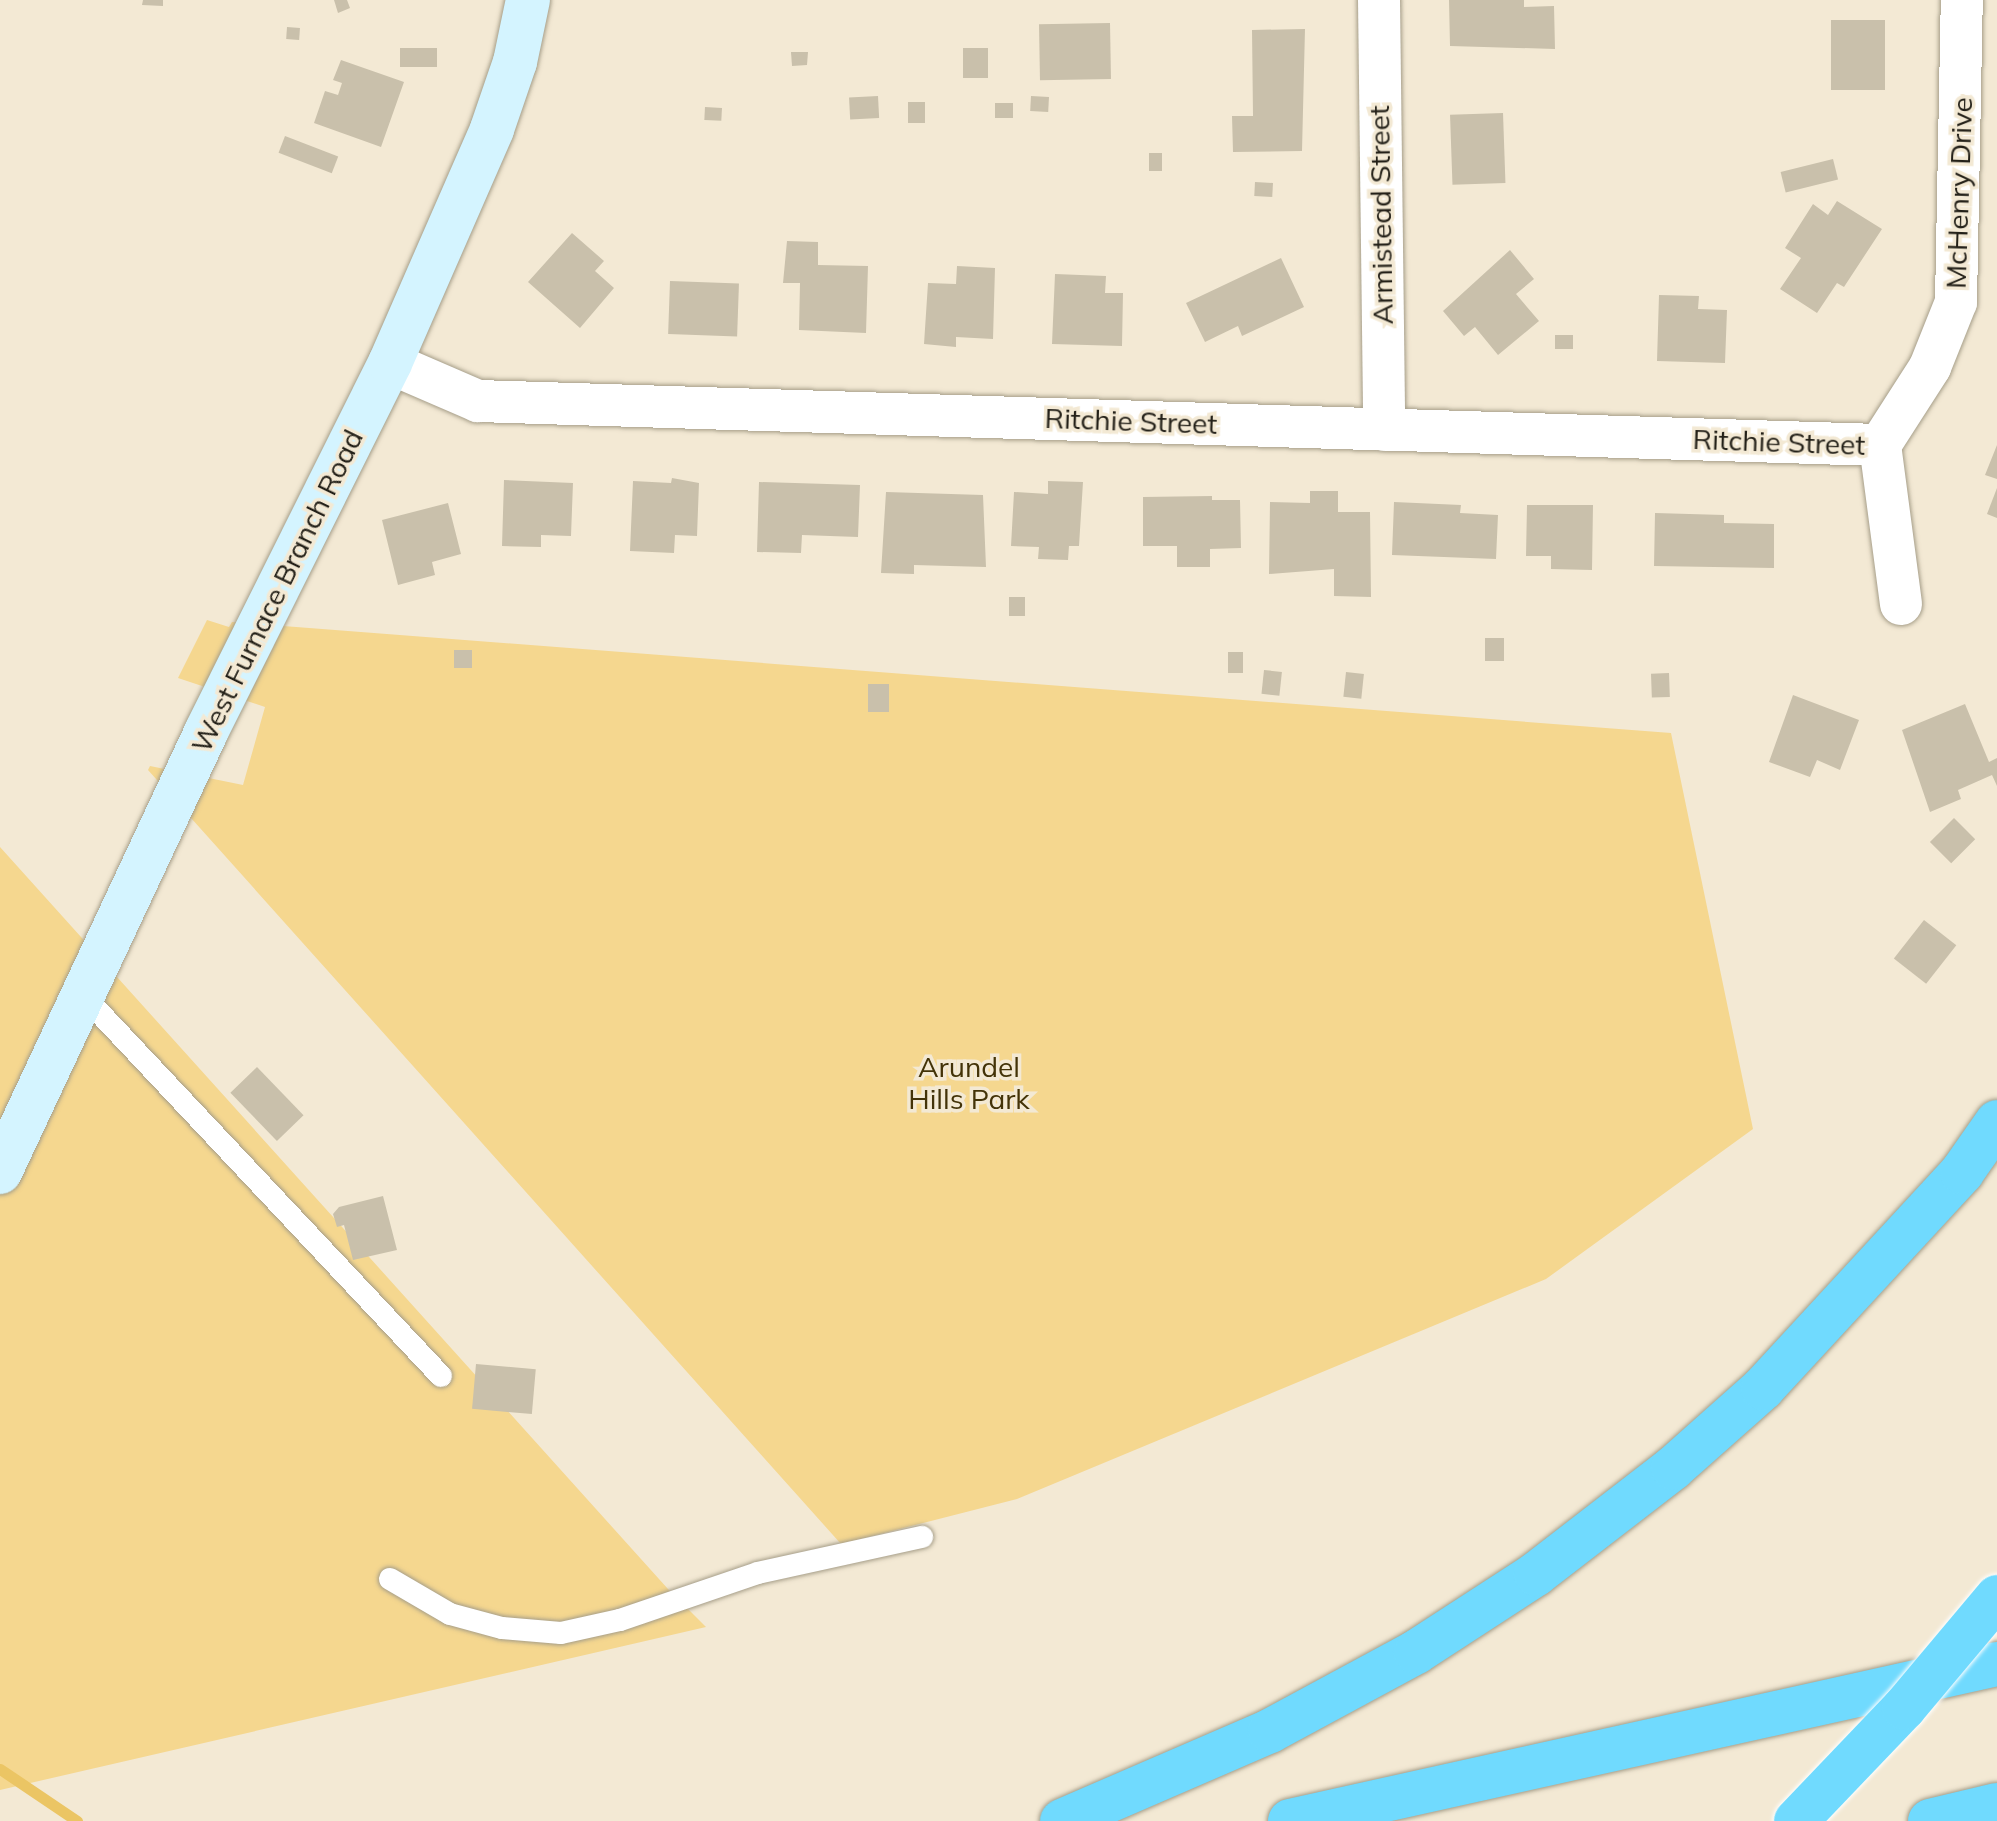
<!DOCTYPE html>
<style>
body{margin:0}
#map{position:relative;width:1997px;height:1821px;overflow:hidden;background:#f3e9d4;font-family:Mulish,sans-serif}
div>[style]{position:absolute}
.green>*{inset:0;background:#f5d78f}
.stream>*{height:11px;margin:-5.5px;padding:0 5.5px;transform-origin:5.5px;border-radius:5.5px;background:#ebc564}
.building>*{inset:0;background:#c9c0ab;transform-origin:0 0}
.roads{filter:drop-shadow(0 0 2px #a69e89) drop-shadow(0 0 2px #a69e89)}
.service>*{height:22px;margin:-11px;padding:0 11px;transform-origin:11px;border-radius:11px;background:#fff}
.minor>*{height:42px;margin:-21px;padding:0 21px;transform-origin:21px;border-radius:21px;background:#fff}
.secondary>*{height:44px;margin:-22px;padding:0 22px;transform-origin:22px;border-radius:22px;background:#d4f4ff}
.motorway>*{height:44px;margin:-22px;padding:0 22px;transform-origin:22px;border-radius:22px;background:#70dafe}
.bridges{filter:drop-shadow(0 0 2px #fff) drop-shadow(0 0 2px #fff)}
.motorway-bridge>*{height:44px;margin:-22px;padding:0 22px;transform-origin:22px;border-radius:22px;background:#70dafe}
span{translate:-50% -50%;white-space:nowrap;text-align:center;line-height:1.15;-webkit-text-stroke:7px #f3e9d4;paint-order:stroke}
.street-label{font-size:28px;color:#232018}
.park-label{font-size:28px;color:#433308}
</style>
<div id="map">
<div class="green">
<div style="clip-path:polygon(207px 620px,229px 627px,232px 622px,1671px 733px,1753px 1129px,1546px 1279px,1017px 1499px,841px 1544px,148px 770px,150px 766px,243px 785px,265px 707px,178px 678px)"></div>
<div style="clip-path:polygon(0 847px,668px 1589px,706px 1627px,0 1790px)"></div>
</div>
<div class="stream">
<div style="left:0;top:1769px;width:93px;rotate:34deg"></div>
</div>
<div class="building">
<div style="clip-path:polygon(143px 0,163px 0,163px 6px,142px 5px)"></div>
<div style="clip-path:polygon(334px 0,347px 0,350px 8px,338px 13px)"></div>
<div style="clip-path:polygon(1449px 0,1524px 0,1524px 7px,1554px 6px,1555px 49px,1450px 46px)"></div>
<div style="left:1831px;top:20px;width:54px;height:70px"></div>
<div style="left:1110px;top:23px;width:56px;height:71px;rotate:89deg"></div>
<div style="left:287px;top:27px;width:13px;height:12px;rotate:4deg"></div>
<div style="clip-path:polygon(1305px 29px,1302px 151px,1233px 152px,1232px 116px,1253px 116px,1252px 30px)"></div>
<div style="left:400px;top:48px;width:37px;height:19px"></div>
<div style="left:963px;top:48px;width:25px;height:30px"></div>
<div style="clip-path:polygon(791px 52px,808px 52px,807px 65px,792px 66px)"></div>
<div style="clip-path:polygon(341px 60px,404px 82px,381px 147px,314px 123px,325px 91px,338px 95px,342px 83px,333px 80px)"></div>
<div style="left:878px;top:96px;width:22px;height:29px;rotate:87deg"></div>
<div style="left:1031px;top:96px;width:18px;height:15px;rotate:3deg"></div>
<div style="left:908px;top:102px;width:17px;height:21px"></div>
<div style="left:995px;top:103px;width:18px;height:15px"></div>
<div style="left:705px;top:107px;width:17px;height:13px;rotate:3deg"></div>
<div style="left:1503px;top:113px;width:70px;height:53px;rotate:88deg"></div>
<div style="left:285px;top:136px;width:57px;height:18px;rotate:21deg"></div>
<div style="left:1149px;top:153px;width:13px;height:18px"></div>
<div style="left:1833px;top:159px;width:21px;height:54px;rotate:76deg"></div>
<div style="left:1255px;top:182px;width:18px;height:14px;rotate:3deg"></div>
<div style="clip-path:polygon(1837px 201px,1882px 229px,1844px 287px,1837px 283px,1817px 313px,1780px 289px,1801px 258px,1785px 248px,1813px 204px,1828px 215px)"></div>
<div style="clip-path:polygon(572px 233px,604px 261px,595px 271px,614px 288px,580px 328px,528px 282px)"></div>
<div style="clip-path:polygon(787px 241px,818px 242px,818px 265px,868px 266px,866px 333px,799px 330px,800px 283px,783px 283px)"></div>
<div style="clip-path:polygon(1510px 250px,1534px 279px,1516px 294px,1539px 321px,1498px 355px,1475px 327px,1464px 336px,1443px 311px)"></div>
<div style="clip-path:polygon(1281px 258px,1304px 307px,1242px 336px,1238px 326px,1205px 342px,1186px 303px)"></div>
<div style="clip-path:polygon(957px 266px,995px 268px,993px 339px,956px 337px,956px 347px,924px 344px,928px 283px,956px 284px)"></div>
<div style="clip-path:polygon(1055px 274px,1106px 276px,1105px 293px,1123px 293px,1122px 346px,1052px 344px)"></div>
<div style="left:670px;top:281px;width:69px;height:53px;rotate:2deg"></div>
<div style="clip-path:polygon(1659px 295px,1699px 296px,1698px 309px,1727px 310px,1725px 363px,1657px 361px)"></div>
<div style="left:1555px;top:335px;width:18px;height:14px"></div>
<div style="clip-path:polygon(1997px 445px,1997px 479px,1985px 475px)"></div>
<div style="clip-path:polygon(672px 478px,699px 483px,697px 536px,675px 535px,674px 553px,630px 551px,633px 481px,671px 483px)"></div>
<div style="clip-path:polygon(504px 480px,573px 483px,571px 536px,541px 535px,541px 547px,502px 546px)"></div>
<div style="clip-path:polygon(1048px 481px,1083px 482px,1079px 546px,1069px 546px,1068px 560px,1038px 559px,1039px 547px,1011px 546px,1014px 492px,1048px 494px)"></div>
<div style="clip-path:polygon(759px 482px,860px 485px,858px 537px,802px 535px,801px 553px,757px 552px)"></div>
<div style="clip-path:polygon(1997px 488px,1997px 518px,1987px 514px)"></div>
<div style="clip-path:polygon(1310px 491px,1338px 491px,1338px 512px,1370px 512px,1371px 597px,1334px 596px,1334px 569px,1269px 574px,1270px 502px,1310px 503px)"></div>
<div style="clip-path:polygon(886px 492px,983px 495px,986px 567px,914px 565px,914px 574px,881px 573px)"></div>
<div style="clip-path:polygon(1212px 496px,1212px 500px,1240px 500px,1241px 548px,1210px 549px,1210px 567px,1177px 567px,1177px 546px,1143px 546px,1143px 497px)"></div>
<div style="clip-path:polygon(1394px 502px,1461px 505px,1460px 513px,1498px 515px,1496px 559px,1392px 555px)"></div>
<div style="clip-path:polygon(448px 503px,461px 554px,432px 562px,435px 575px,398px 585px,382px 520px)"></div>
<div style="clip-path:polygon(1527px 505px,1593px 505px,1592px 570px,1551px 569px,1551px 556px,1526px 556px)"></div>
<div style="clip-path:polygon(1655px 513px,1724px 515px,1724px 523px,1774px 524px,1774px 568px,1654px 566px)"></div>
<div style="left:1009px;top:597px;width:16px;height:19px"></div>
<div style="left:1485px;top:638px;width:19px;height:23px"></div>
<div style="left:472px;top:650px;width:18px;height:18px;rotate:90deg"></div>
<div style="left:1228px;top:652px;width:15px;height:21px"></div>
<div style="left:1264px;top:670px;width:18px;height:24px;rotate:6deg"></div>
<div style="left:1346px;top:672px;width:18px;height:25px;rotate:6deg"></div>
<div style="left:1669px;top:673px;width:24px;height:18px;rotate:88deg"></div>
<div style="left:868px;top:684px;width:21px;height:28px"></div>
<div style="clip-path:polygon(1793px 695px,1859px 720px,1840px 770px,1817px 760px,1810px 777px,1769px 762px)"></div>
<div style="clip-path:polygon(1965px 704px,1989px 762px,1997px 758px,1997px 786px,1992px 775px,1958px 790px,1961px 799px,1930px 812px,1902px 730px)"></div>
<div style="left:1954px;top:818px;width:30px;height:34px;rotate:45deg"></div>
<div style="left:1924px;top:920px;width:41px;height:49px;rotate:38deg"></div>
<div style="left:257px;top:1067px;width:67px;height:37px;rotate:46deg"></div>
<div style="clip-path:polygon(383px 1196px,397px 1250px,353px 1260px,344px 1225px,337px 1227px,333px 1214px,339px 1207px)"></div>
<div style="left:476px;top:1364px;width:60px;height:45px;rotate:5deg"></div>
</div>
<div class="roads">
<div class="service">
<div style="left:82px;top:994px;width:524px;rotate:46.78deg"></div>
<div style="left:390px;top:1579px;width:69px;rotate:30.3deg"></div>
<div style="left:450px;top:1614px;width:54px;rotate:15.1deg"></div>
<div style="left:502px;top:1628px;width:59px;rotate:4.8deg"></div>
<div style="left:561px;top:1633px;width:60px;rotate:-12.4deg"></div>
<div style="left:620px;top:1620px;width:146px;rotate:-18.8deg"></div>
<div style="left:758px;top:1573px;width:168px;rotate:-12.4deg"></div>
</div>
<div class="minor">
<div style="left:1379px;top:0;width:430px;rotate:89.3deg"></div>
<div style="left:390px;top:363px;width:96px;rotate:23.4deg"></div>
<div style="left:478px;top:401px;width:1403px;rotate:1.8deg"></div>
<div style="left:1901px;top:604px;width:160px;rotate:-97.5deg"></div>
<div style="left:1880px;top:445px;width:93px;rotate:-57.3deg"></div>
<div style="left:1930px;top:367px;width:70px;rotate:-68.2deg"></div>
<div style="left:1956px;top:302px;width:302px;rotate:-88.9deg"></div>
</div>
<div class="secondary">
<div style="left:0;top:1172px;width:486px;rotate:-64.9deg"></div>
<div style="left:206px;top:732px;width:412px;rotate:-63.5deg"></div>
<div style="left:390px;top:363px;width:255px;rotate:-66.4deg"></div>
<div style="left:492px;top:129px;width:71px;rotate:-71.1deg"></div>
<div style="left:515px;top:62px;width:63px;rotate:-78.2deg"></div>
</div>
<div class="motorway">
<div style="left:1062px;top:1821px;width:227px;rotate:-23.4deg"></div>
<div style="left:1270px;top:1731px;width:166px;rotate:-28.4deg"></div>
<div style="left:1416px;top:1652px;width:143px;rotate:-33deg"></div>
<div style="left:1536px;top:1574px;width:173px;rotate:-37.7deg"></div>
<div style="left:1673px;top:1468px;width:120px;rotate:-41.6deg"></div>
<div style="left:1763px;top:1388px;width:294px;rotate:-47.3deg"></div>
<div style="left:1962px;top:1172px;width:61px;rotate:-55deg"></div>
<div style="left:1290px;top:1821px;width:724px;rotate:-12.52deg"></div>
<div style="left:1930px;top:1821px;width:69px;rotate:-13.4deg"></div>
</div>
</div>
<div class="bridges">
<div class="motorway-bridge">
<div style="left:1796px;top:1821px;width:156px;rotate:-46.3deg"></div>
<div style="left:1904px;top:1708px;width:145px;rotate:-50deg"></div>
</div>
</div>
<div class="street-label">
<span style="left:1959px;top:193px;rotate:-88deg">McHenry Drive</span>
<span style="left:1381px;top:215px;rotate:-91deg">Armistead Street</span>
<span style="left:1131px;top:421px;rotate:2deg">Ritchie Street</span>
<span style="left:1779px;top:442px;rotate:2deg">Ritchie Street</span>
<span style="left:277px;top:591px;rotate:-64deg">West Furnace Branch Road</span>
</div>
<div class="park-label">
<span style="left:969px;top:1083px">Arundel<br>Hills Park</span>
</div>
</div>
